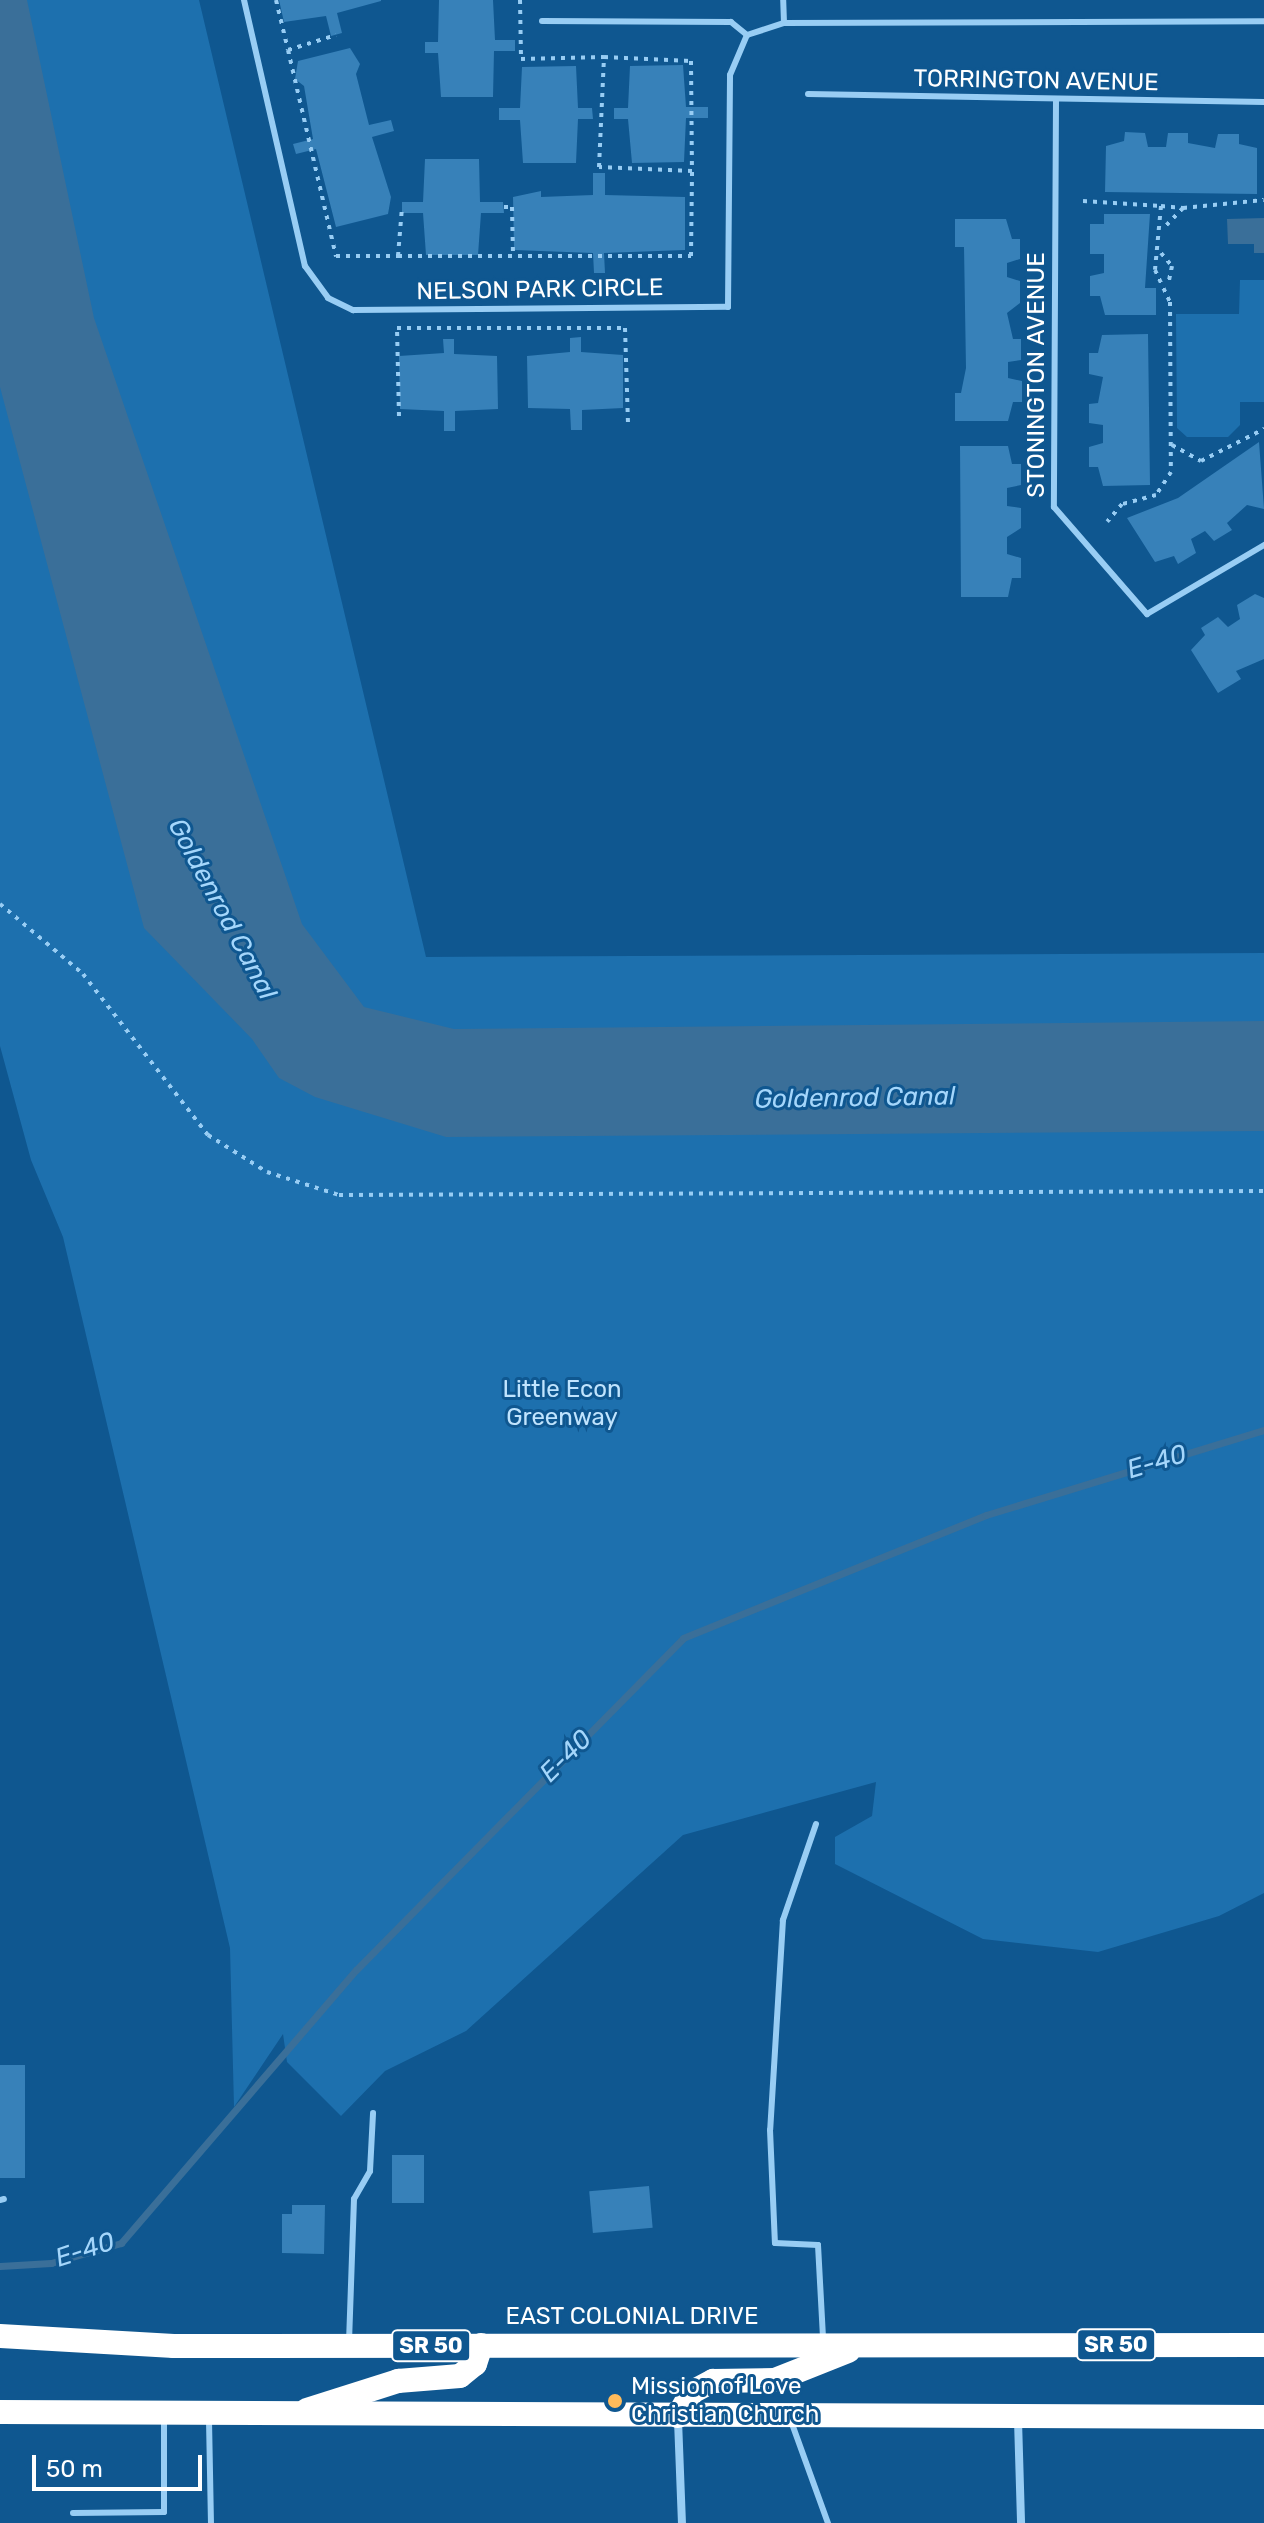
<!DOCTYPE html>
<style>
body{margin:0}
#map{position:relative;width:1264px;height:2523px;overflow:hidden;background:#0f5790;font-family:Rubik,sans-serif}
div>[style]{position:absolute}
.green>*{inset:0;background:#1d70ae}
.water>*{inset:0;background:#3a6f99}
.stream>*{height:7px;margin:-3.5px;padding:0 3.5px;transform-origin:3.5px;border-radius:3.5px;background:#3a6f99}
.building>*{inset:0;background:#3781b9;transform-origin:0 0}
.path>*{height:4px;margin-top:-2px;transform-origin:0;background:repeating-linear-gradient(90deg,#98cdf4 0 4px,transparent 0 10px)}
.lane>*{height:6px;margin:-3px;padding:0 3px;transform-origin:3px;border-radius:3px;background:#98cdf4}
.street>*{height:8px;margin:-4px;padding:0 4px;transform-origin:4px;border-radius:4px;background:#98cdf4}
.highway>*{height:24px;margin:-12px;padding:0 12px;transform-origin:12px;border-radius:12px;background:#fff}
.dots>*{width:22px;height:22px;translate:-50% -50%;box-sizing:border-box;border:4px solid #0f5790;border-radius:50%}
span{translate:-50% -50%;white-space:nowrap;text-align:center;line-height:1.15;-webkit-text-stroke:6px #0f5790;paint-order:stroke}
.shield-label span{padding:2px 6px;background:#0f5790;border:2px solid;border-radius:6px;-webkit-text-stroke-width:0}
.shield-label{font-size:22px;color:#fff;font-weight:700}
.street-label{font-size:24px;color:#fff}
.park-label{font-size:24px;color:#c0e4fe}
.poi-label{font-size:24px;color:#fff}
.left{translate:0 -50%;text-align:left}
.water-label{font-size:26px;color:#a4d6fb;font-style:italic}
.scale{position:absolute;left:32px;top:2455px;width:170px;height:36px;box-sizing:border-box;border:4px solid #fff;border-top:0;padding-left:10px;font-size:24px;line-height:28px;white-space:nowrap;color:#fff;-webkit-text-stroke:6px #0f5790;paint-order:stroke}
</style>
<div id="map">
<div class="green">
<div style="clip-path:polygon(0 0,199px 0,426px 957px,1264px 953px,1264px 1893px,1219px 1916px,1098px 1952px,983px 1939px,835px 1864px,835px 1837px,872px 1816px,876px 1782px,683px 1835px,466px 2031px,385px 2071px,341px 2116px,287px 2062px,283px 2034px,234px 2107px,230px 1948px,63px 1237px,31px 1160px,0 1046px)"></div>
<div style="clip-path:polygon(1240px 280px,1264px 280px,1264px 402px,1240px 402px,1240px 425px,1228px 437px,1187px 437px,1177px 428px,1176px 314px,1239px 314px)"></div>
</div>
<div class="water">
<div style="clip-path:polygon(0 0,27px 0,94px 318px,302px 924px,364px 1007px,454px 1029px,1264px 1021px,1264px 1131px,446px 1137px,315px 1097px,279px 1078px,252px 1039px,144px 928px,0 387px)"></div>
<div style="clip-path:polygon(1264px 218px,1264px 253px,1254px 253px,1254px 244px,1228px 244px,1227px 219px)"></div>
</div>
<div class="stream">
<div style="left:0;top:2266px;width:51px;rotate:-3.4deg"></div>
<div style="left:51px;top:2263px;width:73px;rotate:-15.9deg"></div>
<div style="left:121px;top:2243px;width:360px;rotate:-49.3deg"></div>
<div style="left:356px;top:1970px;width:466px;rotate:-45.4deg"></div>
<div style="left:683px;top:1638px;width:327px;rotate:-22.1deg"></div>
<div style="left:986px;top:1515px;width:291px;rotate:-17deg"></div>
</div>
<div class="building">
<div style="clip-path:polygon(279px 0,381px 0,381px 1px,337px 13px,342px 33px,331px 36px,326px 16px,284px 22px)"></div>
<div style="clip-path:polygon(439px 0,493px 0,495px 40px,515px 40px,515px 51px,494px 51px,493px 97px,441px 97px,438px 53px,425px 53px,425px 42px,438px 42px)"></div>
<div style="clip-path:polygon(350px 48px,360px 64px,356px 74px,369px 125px,391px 120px,394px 131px,372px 137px,391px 197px,388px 214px,336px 227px,316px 149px,296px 154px,293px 144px,313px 139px,304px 86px,295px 79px,298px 61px)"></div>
<div style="clip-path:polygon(683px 65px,686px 107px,708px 107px,708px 118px,686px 118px,684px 162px,632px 163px,628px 119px,614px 119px,614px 108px,628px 108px,630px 66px)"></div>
<div style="clip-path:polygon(576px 66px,578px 108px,592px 108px,593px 119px,578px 119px,576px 163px,523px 163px,520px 120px,499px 120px,499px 108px,520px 108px,522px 67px)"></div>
<div style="clip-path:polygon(1125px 132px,1145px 133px,1148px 147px,1166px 147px,1168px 133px,1188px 133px,1188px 143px,1215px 148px,1218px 134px,1239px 134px,1239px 144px,1257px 148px,1257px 194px,1105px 192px,1106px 146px,1124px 141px)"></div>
<div style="clip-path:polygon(425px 159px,479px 159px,480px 202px,503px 202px,504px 213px,481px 213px,478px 255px,426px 255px,423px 213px,402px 213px,402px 202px,423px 202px)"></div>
<div style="clip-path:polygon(593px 173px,605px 173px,605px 195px,685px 197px,685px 250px,604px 253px,605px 273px,594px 273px,593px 253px,514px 250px,513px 197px,541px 191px,541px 197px,593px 195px)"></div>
<div style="clip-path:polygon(1104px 214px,1150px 214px,1145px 288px,1156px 288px,1156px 315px,1105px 315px,1100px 296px,1090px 296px,1090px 276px,1104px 273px,1104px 254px,1090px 254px,1090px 224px,1104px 224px)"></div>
<div style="clip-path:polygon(955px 219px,1006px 219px,1012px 239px,1020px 239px,1020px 259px,1007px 263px,1007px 277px,1020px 281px,1020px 303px,1007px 313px,1013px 339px,1021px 339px,1021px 360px,1008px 362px,1008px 378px,1022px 381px,1022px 402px,1013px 402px,1008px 421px,955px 421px,955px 393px,961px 393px,966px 368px,964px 247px,955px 247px)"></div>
<div style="clip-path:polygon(1148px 334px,1150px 485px,1103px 486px,1098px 467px,1089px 467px,1089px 447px,1103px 443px,1103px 425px,1089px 423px,1089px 404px,1098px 403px,1103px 377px,1089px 374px,1089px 353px,1098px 353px,1102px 335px)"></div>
<div style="clip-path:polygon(581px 337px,581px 352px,623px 355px,623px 408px,582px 410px,582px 430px,571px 430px,570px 409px,528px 408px,527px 356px,570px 352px,570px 338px)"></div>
<div style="clip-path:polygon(443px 339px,454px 339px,454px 354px,497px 356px,498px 409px,455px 411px,455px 431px,444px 431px,444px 411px,400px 409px,399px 356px,444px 353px)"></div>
<div style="clip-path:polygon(1259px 442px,1264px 509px,1247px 505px,1227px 523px,1232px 530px,1214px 541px,1205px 531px,1191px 539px,1196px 553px,1178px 564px,1174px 556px,1155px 562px,1127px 518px,1178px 498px)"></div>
<div style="clip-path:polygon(960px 446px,1008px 446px,1012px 464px,1021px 464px,1021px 485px,1007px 488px,1007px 506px,1021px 508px,1021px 528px,1007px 537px,1007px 554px,1021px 558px,1021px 578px,1012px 578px,1008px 597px,961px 597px)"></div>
<div style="clip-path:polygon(1255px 594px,1264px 598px,1264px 659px,1236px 671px,1241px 679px,1218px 693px,1191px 650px,1205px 635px,1201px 628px,1218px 617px,1228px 627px,1240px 619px,1237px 605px)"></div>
<div style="left:0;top:2065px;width:25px;height:113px"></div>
<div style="left:392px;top:2155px;width:32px;height:48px"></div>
<div style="left:649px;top:2186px;width:42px;height:60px;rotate:85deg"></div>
<div style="clip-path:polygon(292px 2205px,325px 2205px,324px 2254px,282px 2253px,282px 2214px,292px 2214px)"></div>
</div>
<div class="path">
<div style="left:276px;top:0;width:51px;rotate:76.5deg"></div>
<div style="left:288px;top:50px;width:50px;rotate:-17.4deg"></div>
<div style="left:520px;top:0;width:59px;rotate:89deg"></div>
<div style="left:521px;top:59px;width:83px;rotate:-1.4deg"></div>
<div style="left:288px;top:50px;width:212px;rotate:76.9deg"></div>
<div style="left:336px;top:256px;width:62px"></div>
<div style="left:398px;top:256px;width:49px;rotate:-85.3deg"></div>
<div style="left:1083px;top:201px;width:78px;rotate:3.7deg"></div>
<div style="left:1161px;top:206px;width:64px;rotate:95.4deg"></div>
<div style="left:1155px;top:270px;width:35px;rotate:65deg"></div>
<div style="left:1170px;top:302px;width:170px;rotate:89.7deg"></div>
<div style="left:1171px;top:472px;width:27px;rotate:123deg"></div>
<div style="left:1156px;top:495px;width:35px;rotate:165deg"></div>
<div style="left:1122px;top:504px;width:23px;rotate:130deg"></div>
<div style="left:1161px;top:206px;width:22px;rotate:5deg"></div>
<div style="left:1183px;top:208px;width:28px;rotate:134deg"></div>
<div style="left:504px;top:207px;width:8px"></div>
<div style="left:512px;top:207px;width:49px;rotate:88.8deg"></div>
<div style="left:1183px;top:208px;width:81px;rotate:-5.6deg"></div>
<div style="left:1161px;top:253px;width:17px;rotate:50deg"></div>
<div style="left:1172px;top:266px;width:19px;rotate:102deg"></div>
<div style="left:398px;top:256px;width:293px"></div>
<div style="left:691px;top:256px;width:85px;rotate:-89.3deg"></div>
<div style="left:692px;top:171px;width:93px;rotate:-177.5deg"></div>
<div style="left:599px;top:167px;width:110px;rotate:-87.4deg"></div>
<div style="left:604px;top:57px;width:87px;rotate:2.6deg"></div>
<div style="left:691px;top:61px;width:110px;rotate:89.5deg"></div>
<div style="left:399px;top:416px;width:88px;rotate:-91.3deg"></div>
<div style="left:397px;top:328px;width:228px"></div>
<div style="left:625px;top:328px;width:98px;rotate:88.2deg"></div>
<div style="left:1172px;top:445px;width:33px;rotate:29deg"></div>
<div style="left:1201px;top:461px;width:71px;rotate:-26.9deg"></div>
<div style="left:0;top:904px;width:109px;rotate:40.1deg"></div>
<div style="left:83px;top:974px;width:204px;rotate:52.2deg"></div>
<div style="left:208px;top:1135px;width:70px;rotate:32.1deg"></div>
<div style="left:267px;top:1172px;width:76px;rotate:17.7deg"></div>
<div style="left:339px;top:1195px;width:925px;rotate:-0.25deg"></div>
</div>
<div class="lane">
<div style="left:244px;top:0;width:273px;rotate:77.1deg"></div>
<div style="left:305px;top:266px;width:39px;rotate:54deg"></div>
<div style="left:328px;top:298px;width:28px;rotate:26deg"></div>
<div style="left:353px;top:310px;width:375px;rotate:-0.5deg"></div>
<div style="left:728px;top:307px;width:232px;rotate:-89.5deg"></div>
<div style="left:730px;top:75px;width:43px;rotate:-67deg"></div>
<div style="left:747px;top:35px;width:39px;rotate:-18deg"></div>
<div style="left:784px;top:23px;width:23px;rotate:-92deg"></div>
<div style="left:542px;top:21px;width:189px;rotate:0.3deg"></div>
<div style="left:731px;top:22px;width:21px;rotate:39deg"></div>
<div style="left:784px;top:23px;width:480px;rotate:-0.2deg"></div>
<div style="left:808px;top:94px;width:456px;rotate:1deg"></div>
<div style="left:1056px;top:100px;width:407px;rotate:90.3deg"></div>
<div style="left:1054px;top:507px;width:142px;rotate:49deg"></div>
<div style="left:1147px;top:614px;width:136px;rotate:-30.5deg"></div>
<div style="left:816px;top:1824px;width:102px;rotate:109deg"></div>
<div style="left:783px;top:1920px;width:210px;rotate:93.5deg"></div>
<div style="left:770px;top:2130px;width:113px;rotate:87.5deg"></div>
<div style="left:775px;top:2243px;width:43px;rotate:2.7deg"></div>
<div style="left:818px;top:2245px;width:93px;rotate:86.9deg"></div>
<div style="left:0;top:2200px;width:4px;rotate:-14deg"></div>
<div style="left:349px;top:2342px;width:143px;rotate:-88deg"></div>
<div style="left:354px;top:2199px;width:32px;rotate:-60deg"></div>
<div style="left:370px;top:2171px;width:58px;rotate:-87deg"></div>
<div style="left:209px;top:2420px;width:103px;rotate:88.9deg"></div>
<div style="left:791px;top:2421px;width:109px;rotate:70.1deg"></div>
<div style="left:73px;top:2513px;width:91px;rotate:-0.6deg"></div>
<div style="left:164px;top:2512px;width:92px;rotate:-90deg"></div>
</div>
<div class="street">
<div style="left:678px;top:2420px;width:103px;rotate:87.8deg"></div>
<div style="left:1018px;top:2420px;width:103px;rotate:88.3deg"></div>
</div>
<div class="highway">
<div style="left:0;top:2336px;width:174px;rotate:3.3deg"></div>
<div style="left:174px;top:2346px;width:1090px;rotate:-0.05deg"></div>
<div style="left:307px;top:2410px;width:96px;rotate:-17.7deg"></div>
<div style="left:398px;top:2381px;width:62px;rotate:-4.6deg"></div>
<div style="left:460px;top:2376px;width:19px;rotate:-39deg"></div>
<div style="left:475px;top:2364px;width:20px;rotate:-72deg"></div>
<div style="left:0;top:2412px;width:1264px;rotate:0.23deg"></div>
<div style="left:678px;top:2416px;width:28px;rotate:-60deg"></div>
<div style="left:692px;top:2392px;width:24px;rotate:-28deg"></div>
<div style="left:713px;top:2381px;width:62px;rotate:-0.9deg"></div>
<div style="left:775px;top:2380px;width:79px;rotate:-21.7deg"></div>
</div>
<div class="dots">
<div style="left:615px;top:2401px;background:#ffbb5b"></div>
</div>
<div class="shield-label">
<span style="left:1116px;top:2345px">SR 50</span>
<span style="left:431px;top:2346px">SR 50</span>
</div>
<div class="street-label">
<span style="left:1036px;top:81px;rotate:1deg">TORRINGTON AVENUE</span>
<span style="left:540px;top:290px;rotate:-1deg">NELSON PARK CIRCLE</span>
<span style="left:1037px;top:375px;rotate:-90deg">STONINGTON AVENUE</span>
<span style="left:632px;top:2317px">EAST COLONIAL DRIVE</span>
</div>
<div class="park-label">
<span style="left:562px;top:1404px">Little Econ<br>Greenway</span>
</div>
<div class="poi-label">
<span class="left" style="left:631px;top:2401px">Mission of Love<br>Christian Church</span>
</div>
<div class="water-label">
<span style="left:222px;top:909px;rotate:62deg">Goldenrod Canal</span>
<span style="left:855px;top:1098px;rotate:-1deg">Goldenrod Canal</span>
<span style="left:1157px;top:1462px;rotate:-17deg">E-40</span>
<span style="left:566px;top:1756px;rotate:-45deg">E-40</span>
<span style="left:85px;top:2250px;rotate:-18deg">E-40</span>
</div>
<div class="scale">50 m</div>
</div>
